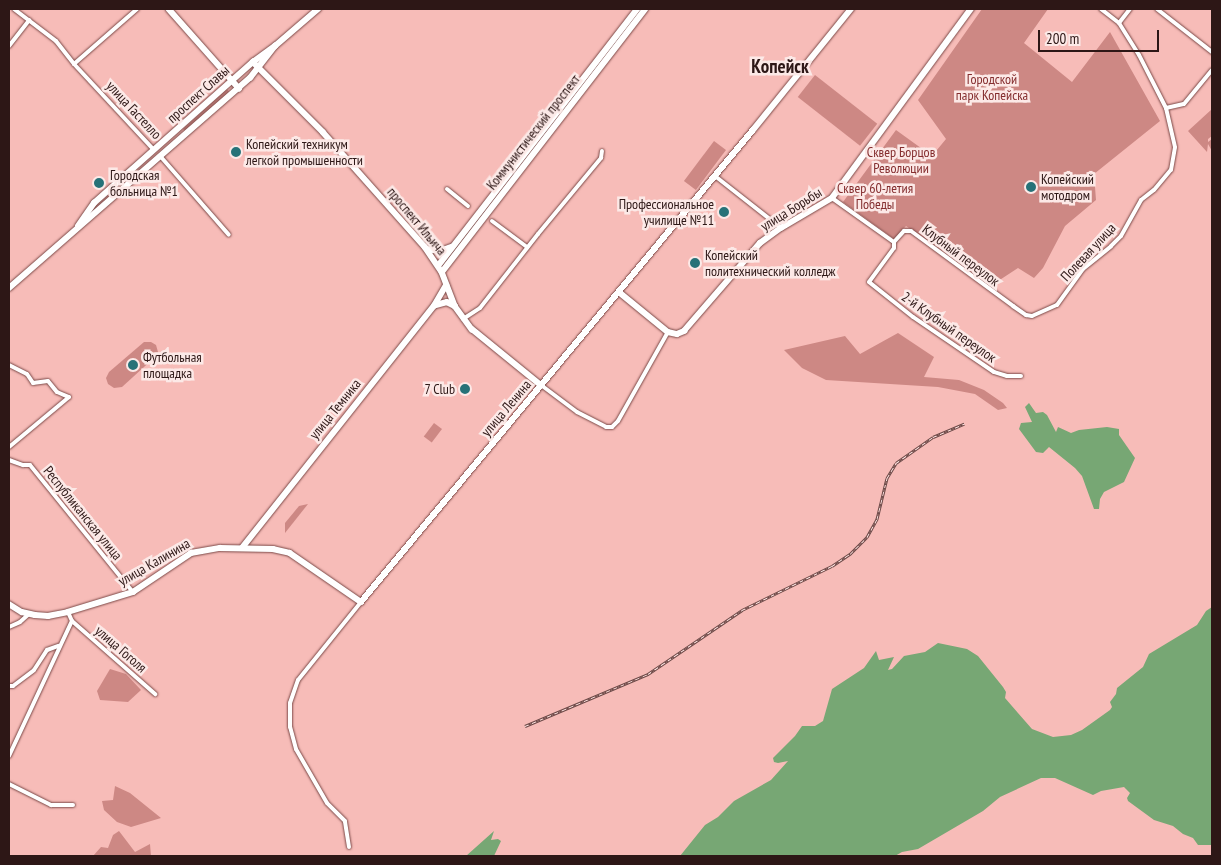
<!DOCTYPE html>
<meta charset="utf-8">
<style>
body{margin:0}
#map{position:relative;width:1221px;height:865px;overflow:hidden;background:#f7bcb8;font-family:"PT Sans Narrow",sans-serif}
div>[style]{position:absolute}
.green>*{inset:0;background:#cd8884;transform-origin:0 0}
.water>*{inset:0;background:#77a774}
.roads{filter:drop-shadow(0 0 1px #7b4947) drop-shadow(0 0 1px #7b4947)}
.street>*{height:4px;margin:-2px;padding:0 2px;transform-origin:2px;border-radius:2px;background:#fff}
.secondary>*{height:5.5px;margin:-2.75px;padding:0 2.75px;transform-origin:2.75px;border-radius:2.75px;background:#fff}
.rail>*{height:3px;margin-top:-1.5px;transform-origin:0;background:repeating-linear-gradient(90deg,#fce9e7 0 4px,#694846 0 8px);box-sizing:border-box;border-block:1px solid #694846}
.dots>*{width:14px;height:14px;translate:-50% -50%;box-sizing:border-box;border:2px solid #fce9e7;border-radius:50%}
span{translate:-50% -50%;white-space:nowrap;text-align:center;line-height:1.15;-webkit-text-stroke:5px #fce9e7;paint-order:stroke}
.park-label{font-size:14px;color:#842d2e}
.street-label{font-size:14px;color:#2d1716}
.poi-label{font-size:14px;color:#2d1716}
.left{translate:0 -50%;text-align:left}
.right{translate:-100% -50%;text-align:right}
.district-label{font-size:19px;color:#2d1716;font-weight:700}
.frame{position:absolute;inset:0;border:10px solid #2d1716;pointer-events:none}
.scale{position:absolute;left:1038px;top:30px;width:121px;height:22px;box-sizing:border-box;border:2px solid #2d1716;border-top:0;padding-left:6px;font-size:15px;line-height:18px;white-space:nowrap;color:#2d1716;-webkit-text-stroke:4px #fce9e7;paint-order:stroke}
</style>
<div id="map">
<div class="green">
<div style="clip-path:polygon(982px 9px,1048px 9px,1024px 43px,1072px 82px,1110px 32px,1160px 121px,1094px 174px,1096px 200px,1065px 226px,1043px 268px,1034px 278px,1018px 268px,992px 285px,906px 226px,894px 239px,843px 202px,896px 130px,932px 156px,946px 139px,918px 100px)"></div>
<div style="left:815px;top:75px;width:79px;height:28px;rotate:38deg"></div>
<div style="clip-path:polygon(227px 89px,230px 93px,186px 132px,183px 129px)"></div>
<div style="clip-path:polygon(1212px 109px,1212px 136px,1208px 139px,1208px 142px,1212px 139px,1212px 151px,1208px 144px,1207px 152px,1188px 131px)"></div>
<div style="left:714px;top:141px;width:15px;height:50px;rotate:37deg"></div>
<div style="clip-path:polygon(898px 333px,934px 357px,924px 377px,959px 380px,984px 390px,1003px 403px,1007px 408px,998px 410px,975px 394px,938px 387px,826px 380px,802px 368px,784px 350px,845px 336px,860px 354px)"></div>
<div style="clip-path:polygon(144px 342px,151px 342px,156px 345px,158px 352px,155px 357px,122px 387px,114px 388px,108px 384px,106px 378px,109px 372px)"></div>
<div style="left:434px;top:423px;width:10px;height:17px;rotate:37deg"></div>
<div style="clip-path:polygon(308px 504px,285px 533px,285px 523px,299px 506px)"></div>
<div style="clip-path:polygon(110px 669px,126px 674px,141px 690px,128px 702px,100px 700px,97px 691px)"></div>
<div style="clip-path:polygon(115px 786px,130px 793px,161px 818px,131px 827px,117px 822px,104px 810px,102px 801px,113px 800px)"></div>
<div style="clip-path:polygon(119px 831px,135px 852px,150px 844px,151px 856px,93px 856px,101px 847px,108px 848px,113px 835px)"></div>
</div>
<div class="water">
<div style="clip-path:polygon(1029px 403px,1036px 413px,1043px 412px,1047px 415px,1056px 432px,1058px 427px,1071px 433px,1079px 430px,1107px 427px,1119px 429px,1119px 435px,1135px 458px,1124px 482px,1104px 492px,1100px 499px,1099px 509px,1094px 509px,1082px 476px,1075px 468px,1049px 447px,1043px 453px,1036px 452px,1019px 429px,1021px 423px,1032px 422px,1025px 407px)"></div>
<div style="clip-path:polygon(1212px 607px,1212px 845px,1198px 845px,1193px 838px,1183px 834px,1173px 826px,1154px 820px,1128px 801px,1127px 798px,1130px 793px,1124px 787px,1101px 791px,1093px 795px,1055px 778px,1041px 778px,1000px 797px,983px 811px,918px 849px,902px 852px,895px 856px,680px 856px,705px 825px,718px 817px,734px 801px,771px 780px,788px 761px,778px 763px,774px 762px,773px 758px,795px 736px,802px 726px,815px 726px,823px 721px,832px 689px,864px 668px,876px 651px,879px 660px,894px 657px,888px 670px,892px 669px,904px 656px,925px 652px,938px 643px,967px 649px,978px 656px,1003px 687px,1006px 692px,1005px 698px,1032px 729px,1053px 737px,1071px 735px,1082px 730px,1110px 710px,1112px 707px,1110px 702px,1116px 694px,1117px 688px,1143px 667px,1149px 654px,1197px 625px,1206px 611px)"></div>
<div style="clip-path:polygon(494px 831px,491px 840px,498px 839px,501px 841px,494px 856px,466px 856px)"></div>
</div>
<div class="roads">
<div class="street">
<div style="left:14px;top:9px;width:53px;rotate:37.3deg"></div>
<div style="left:56px;top:41px;width:29px;rotate:52deg"></div>
<div style="left:74px;top:64px;width:117px;rotate:47.1deg"></div>
<div style="left:1157px;top:9px;width:70px;rotate:38deg"></div>
<div style="left:1119px;top:23px;width:18px;rotate:-52deg"></div>
<div style="left:9px;top:46px;width:33px;rotate:-52deg"></div>
<div style="left:74px;top:64px;width:84px;rotate:-41.1deg"></div>
<div style="left:1166px;top:108px;width:18px;rotate:-13deg"></div>
<div style="left:1184px;top:104px;width:44px;rotate:-50.5deg"></div>
<div style="left:161px;top:157px;width:103px;rotate:48.9deg"></div>
<div style="left:715px;top:176px;width:84px;rotate:38.2deg"></div>
<div style="left:447px;top:189px;width:27px;rotate:39deg"></div>
<div style="left:832px;top:198px;width:76px;rotate:35.4deg"></div>
<div style="left:492px;top:221px;width:44px;rotate:36.6deg"></div>
<div style="left:463px;top:319px;width:20px;rotate:-33deg"></div>
<div style="left:480px;top:308px;width:94px;rotate:-51.9deg"></div>
<div style="left:538px;top:234px;width:99px;rotate:-50.3deg"></div>
<div style="left:601px;top:158px;width:7px;rotate:-82deg"></div>
<div style="left:9px;top:365px;width:20px;rotate:27deg"></div>
<div style="left:27px;top:374px;width:11px;rotate:56deg"></div>
<div style="left:33px;top:383px;width:15px;rotate:-8deg"></div>
<div style="left:48px;top:381px;width:14px;rotate:51deg"></div>
<div style="left:57px;top:392px;width:13px;rotate:23deg"></div>
<div style="left:69px;top:397px;width:78px;rotate:140.2deg"></div>
<div style="left:1021px;top:376px;width:14px;rotate:180deg"></div>
<div style="left:1007px;top:376px;width:14px;rotate:-163deg"></div>
<div style="left:994px;top:372px;width:98px;rotate:-145.8deg"></div>
<div style="left:913px;top:317px;width:56px;rotate:-141.5deg"></div>
<div style="left:869px;top:282px;width:42px;rotate:-53.7deg"></div>
<div style="left:894px;top:248px;width:6px;rotate:-90deg"></div>
<div style="left:894px;top:242px;width:15px;rotate:-48deg"></div>
<div style="left:904px;top:231px;width:7px"></div>
<div style="left:911px;top:231px;width:127px;rotate:36.3deg"></div>
<div style="left:1013px;top:306px;width:16px;rotate:35deg"></div>
<div style="left:1026px;top:315px;width:6px;rotate:9deg"></div>
<div style="left:1032px;top:316px;width:27px;rotate:-24deg"></div>
<div style="left:1057px;top:305px;width:44px;rotate:-54.2deg"></div>
<div style="left:1083px;top:269px;width:36px;rotate:-39deg"></div>
<div style="left:1111px;top:246px;width:14px;rotate:-45deg"></div>
<div style="left:1121px;top:236px;width:41px;rotate:-60.9deg"></div>
<div style="left:1141px;top:200px;width:16px;rotate:-38deg"></div>
<div style="left:1154px;top:190px;width:26px;rotate:-50deg"></div>
<div style="left:1171px;top:170px;width:23px;rotate:-80deg"></div>
<div style="left:1175px;top:147px;width:40px;rotate:-103deg"></div>
<div style="left:1166px;top:108px;width:59px;rotate:-117deg"></div>
<div style="left:1139px;top:55px;width:38px;rotate:-122deg"></div>
<div style="left:1119px;top:23px;width:23px;rotate:-142deg"></div>
<div style="left:541px;top:385px;width:45px;rotate:36.9deg"></div>
<div style="left:577px;top:412px;width:33px;rotate:27deg"></div>
<div style="left:606px;top:427px;width:6px"></div>
<div style="left:612px;top:427px;width:8px;rotate:-45deg"></div>
<div style="left:618px;top:421px;width:102px;rotate:-60.7deg"></div>
<div style="left:9px;top:460px;width:15px;rotate:20deg"></div>
<div style="left:23px;top:465px;width:7px"></div>
<div style="left:30px;top:465px;width:164px;rotate:51deg"></div>
<div style="left:72px;top:621px;width:111px;rotate:41.3deg"></div>
<div style="left:9px;top:627px;width:12px;rotate:-24deg"></div>
<div style="left:20px;top:622px;width:12px;rotate:-42deg"></div>
<div style="left:9px;top:686px;width:4px"></div>
<div style="left:13px;top:686px;width:26px;rotate:-37deg"></div>
<div style="left:34px;top:670px;width:24px;rotate:-57deg"></div>
<div style="left:47px;top:650px;width:12px;rotate:-20deg"></div>
<div style="left:9px;top:756px;width:149px;rotate:-65deg"></div>
<div style="left:72px;top:621px;width:10px;rotate:-114deg"></div>
<div style="left:9px;top:784px;width:47px;rotate:26.6deg"></div>
<div style="left:51px;top:805px;width:22px"></div>
<div style="left:349px;top:847px;width:26px;rotate:-99deg"></div>
<div style="left:345px;top:821px;width:25px;rotate:-135deg"></div>
<div style="left:327px;top:803px;width:62px;rotate:-119.9deg"></div>
<div style="left:296px;top:749px;width:23px;rotate:-105deg"></div>
<div style="left:290px;top:727px;width:24px;rotate:-90deg"></div>
<div style="left:290px;top:703px;width:24px;rotate:-71deg"></div>
<div style="left:298px;top:680px;width:100px;rotate:-51.1deg"></div>
</div>
<div class="secondary">
<div style="left:169px;top:9px;width:106px;rotate:48.5deg"></div>
<div style="left:253px;top:62px;width:99px;rotate:45deg"></div>
<div style="left:323px;top:132px;width:154px;rotate:48.4deg"></div>
<div style="left:425px;top:247px;width:30px;rotate:56deg"></div>
<div style="left:442px;top:272px;width:36px;rotate:69deg"></div>
<div style="left:455px;top:306px;width:29px;rotate:54deg"></div>
<div style="left:472px;top:329px;width:89px;rotate:39.1deg"></div>
<div style="left:78px;top:226px;width:28px;rotate:-55deg"></div>
<div style="left:94px;top:203px;width:213px;rotate:-41.6deg"></div>
<div style="left:253px;top:62px;width:27px;rotate:-36deg"></div>
<div style="left:275px;top:46px;width:57px;rotate:-40.7deg"></div>
<div style="left:427px;top:249px;width:13px;rotate:9deg"></div>
<div style="left:440px;top:251px;width:12px;rotate:-20deg"></div>
<div style="left:438px;top:266px;width:325px;rotate:-52.2deg"></div>
<div style="left:442px;top:272px;width:332px;rotate:-52.3deg"></div>
<div style="left:9px;top:288px;width:320px;rotate:-41.1deg"></div>
<div style="left:250px;top:78px;width:41px;rotate:-52deg"></div>
<div style="left:619px;top:292px;width:63px;rotate:39.2deg"></div>
<div style="left:668px;top:332px;width:9px;rotate:13deg"></div>
<div style="left:677px;top:334px;width:8px;rotate:-23deg"></div>
<div style="left:684px;top:331px;width:116px;rotate:-49.2deg"></div>
<div style="left:760px;top:243px;width:26px;rotate:-36deg"></div>
<div style="left:781px;top:228px;width:59px;rotate:-30.5deg"></div>
<div style="left:832px;top:198px;width:235px;rotate:-53.7deg"></div>
<div style="left:436px;top:305px;width:11px;rotate:-15deg"></div>
<div style="left:447px;top:302px;width:9px;rotate:27deg"></div>
<div style="left:242px;top:548px;width:309px;rotate:-51.6deg"></div>
<div style="left:434px;top:306px;width:24px;rotate:-60deg"></div>
<div style="left:9px;top:604px;width:15px;rotate:32deg"></div>
<div style="left:22px;top:612px;width:13px;rotate:13deg"></div>
<div style="left:35px;top:615px;width:13px;rotate:4deg"></div>
<div style="left:48px;top:616px;width:20px;rotate:-11deg"></div>
<div style="left:68px;top:612px;width:68px;rotate:-17.1deg"></div>
<div style="left:133px;top:592px;width:70px;rotate:-33.9deg"></div>
<div style="left:191px;top:553px;width:29px;rotate:-10deg"></div>
<div style="left:220px;top:548px;width:53px;rotate:1.1deg"></div>
<div style="left:273px;top:549px;width:17px;rotate:13deg"></div>
<div style="left:290px;top:553px;width:86px;rotate:34.6deg"></div>
<div style="left:361px;top:602px;width:614px;rotate:-50.29deg"></div>
<div style="left:753px;top:130px;width:156px;rotate:-51deg"></div>
</div>
</div>
<div class="rail">
<div style="left:525px;top:726px;width:134px;rotate:-22.9deg"></div>
<div style="left:648px;top:674px;width:114px;rotate:-34.2deg"></div>
<div style="left:742px;top:610px;width:100px;rotate:-26.1deg"></div>
<div style="left:832px;top:566px;width:22px;rotate:-34deg"></div>
<div style="left:850px;top:554px;width:24px;rotate:-45deg"></div>
<div style="left:867px;top:537px;width:21px;rotate:-61deg"></div>
<div style="left:877px;top:519px;width:42px;rotate:-76.3deg"></div>
<div style="left:887px;top:478px;width:17px;rotate:-59deg"></div>
<div style="left:896px;top:463px;width:45px;rotate:-35.1deg"></div>
<div style="left:933px;top:437px;width:34px;rotate:-23deg"></div>
</div>
<div class="dots">
<div style="left:236px;top:152px;background:#277278"></div>
<div style="left:99px;top:183px;background:#277278"></div>
<div style="left:1031px;top:187px;background:#277278"></div>
<div style="left:724px;top:212px;background:#277278"></div>
<div style="left:695px;top:263px;background:#277278"></div>
<div style="left:133px;top:365px;background:#277278"></div>
<div style="left:465px;top:389px;background:#277278"></div>
</div>
<div class="park-label">
<span style="left:992px;top:87px">Городской<br>парк Копейска</span>
<span style="left:901px;top:160px">Сквер Борцов<br>Революции</span>
<span style="left:875px;top:196px">Сквер 60-летия<br>Победы</span>
</div>
<div class="street-label">
<span style="left:198px;top:94px;rotate:-42deg">проспект Славы</span>
<span style="left:134px;top:110px;rotate:47deg">улица Гастелло</span>
<span style="left:533px;top:132px;rotate:-52deg">Коммунистический проспект</span>
<span style="left:791px;top:209px;rotate:-32deg">улица Борьбы</span>
<span style="left:417px;top:221px;rotate:50deg">проспект Ильича</span>
<span style="left:1088px;top:252px;rotate:-47deg">Полевая улица</span>
<span style="left:961px;top:255px;rotate:37deg">Клубный переулок</span>
<span style="left:949px;top:327px;rotate:35deg">2-й Клубный переулок</span>
<span style="left:506px;top:408px;rotate:-50deg">улица Ленина</span>
<span style="left:335px;top:409px;rotate:-51deg">улица Темника</span>
<span style="left:83px;top:513px;rotate:51deg">Республиканская улица</span>
<span style="left:154px;top:562px;rotate:-30deg">улица Калинина</span>
<span style="left:121px;top:649px;rotate:41deg">улица Гоголя</span>
</div>
<div class="poi-label">
<span class="left" style="left:246px;top:152px">Копейский техникум<br>легкой промышенности</span>
<span class="left" style="left:110px;top:183px">Городская<br>больница №1</span>
<span class="left" style="left:1041px;top:187px">Копейский<br>мотодром</span>
<span class="right" style="left:714px;top:212px">Профессиональное<br>училище №11</span>
<span class="left" style="left:705px;top:263px">Копейский<br>политехнический колледж</span>
<span class="left" style="left:143px;top:365px">Футбольная<br>площадка</span>
<span class="right" style="left:455px;top:389px">7 Club</span>
</div>
<div class="district-label">
<span style="left:780px;top:67px">Копейск</span>
</div>
<div class="frame"></div>
<div class="scale">200 m</div>
</div>
